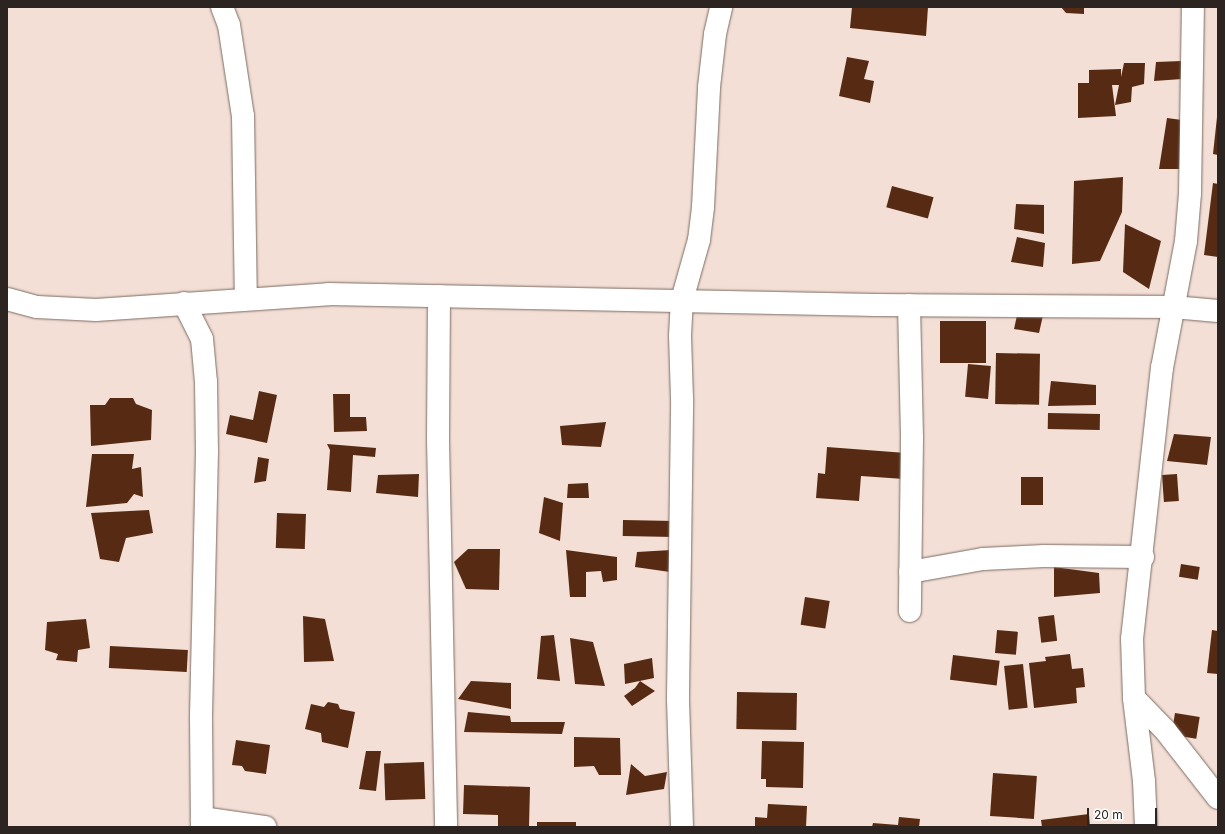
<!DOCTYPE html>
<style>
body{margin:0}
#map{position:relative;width:1225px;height:834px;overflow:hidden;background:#f3dfd5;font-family:Inter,sans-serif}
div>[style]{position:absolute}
.building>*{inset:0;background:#572b13;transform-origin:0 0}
.roads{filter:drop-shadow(0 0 1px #7d6b63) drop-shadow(0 0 1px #7d6b63)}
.street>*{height:22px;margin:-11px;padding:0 11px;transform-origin:11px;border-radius:11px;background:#fff}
span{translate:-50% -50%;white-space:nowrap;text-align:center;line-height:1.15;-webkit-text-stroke:4px #fff;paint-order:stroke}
.frame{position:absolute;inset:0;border:8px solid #2b2420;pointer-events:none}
.scale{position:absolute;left:1087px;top:808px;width:70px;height:18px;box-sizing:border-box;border:2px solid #2b2420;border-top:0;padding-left:5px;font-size:12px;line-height:14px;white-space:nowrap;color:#2b2420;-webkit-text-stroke:3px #fff;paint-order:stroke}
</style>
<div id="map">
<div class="building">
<div style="clip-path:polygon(852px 7px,928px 7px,926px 36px,850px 28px)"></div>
<div style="clip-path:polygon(1061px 7px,1084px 7px,1084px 14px,1066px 13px)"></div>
<div style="clip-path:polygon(847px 57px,869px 61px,864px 79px,874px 81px,870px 103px,839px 96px)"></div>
<div style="clip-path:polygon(1181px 61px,1182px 79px,1154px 81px,1156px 62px)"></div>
<div style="clip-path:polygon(1124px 63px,1145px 63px,1144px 84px,1132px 87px,1131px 102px,1115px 105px,1119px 85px,1112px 85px,1116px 116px,1078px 118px,1078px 83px,1089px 83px,1089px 70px,1121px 69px,1121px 77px)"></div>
<div style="clip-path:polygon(1217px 117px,1218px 117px,1218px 155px,1213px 154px)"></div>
<div style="clip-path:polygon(1167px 118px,1182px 120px,1180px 169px,1159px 169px)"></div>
<div style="clip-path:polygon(1123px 177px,1122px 212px,1100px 261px,1072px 264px,1074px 181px)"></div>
<div style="clip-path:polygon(1213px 183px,1218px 184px,1218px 257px,1204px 255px)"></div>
<div style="left:892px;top:186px;width:43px;height:22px;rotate:15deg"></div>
<div style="clip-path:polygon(1016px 204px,1044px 205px,1044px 234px,1014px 229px)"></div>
<div style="clip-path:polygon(1125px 224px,1161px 241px,1149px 289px,1123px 272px)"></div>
<div style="clip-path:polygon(1017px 237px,1045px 243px,1043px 267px,1011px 262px)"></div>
<div style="clip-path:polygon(1018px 311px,1044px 311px,1039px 333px,1014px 329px)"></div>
<div style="left:940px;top:321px;width:46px;height:42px"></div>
<div style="left:996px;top:353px;width:44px;height:51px;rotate:1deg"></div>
<div style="left:968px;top:364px;width:23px;height:33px;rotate:5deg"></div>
<div style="clip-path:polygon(1051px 381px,1096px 385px,1096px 405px,1048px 406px)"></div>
<div style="clip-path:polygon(259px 391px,277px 395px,267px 443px,226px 434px,230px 415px,253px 420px)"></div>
<div style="clip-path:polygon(333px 394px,350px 394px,350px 417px,366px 417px,367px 431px,334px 432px)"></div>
<div style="clip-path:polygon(110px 398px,133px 398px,136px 404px,152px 410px,151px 440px,91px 446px,90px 405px,105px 405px)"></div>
<div style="left:1048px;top:413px;width:52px;height:16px;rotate:1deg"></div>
<div style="clip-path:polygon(606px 422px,601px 447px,562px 445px,560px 426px)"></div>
<div style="clip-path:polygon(1174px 434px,1211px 437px,1207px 465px,1167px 461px)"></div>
<div style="clip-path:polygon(327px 444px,376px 448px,375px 457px,353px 455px,351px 492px,327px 490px,330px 450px)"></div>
<div style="clip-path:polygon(827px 447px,906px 453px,904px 479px,861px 476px,859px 501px,816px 498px,818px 473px,825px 474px)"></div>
<div style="clip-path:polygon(92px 454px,134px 454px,132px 469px,141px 467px,143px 497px,134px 494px,127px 503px,86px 507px)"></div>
<div style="clip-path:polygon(258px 457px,269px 459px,266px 481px,254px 483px)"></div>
<div style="clip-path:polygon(419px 474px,418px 497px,376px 493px,378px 475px)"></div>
<div style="left:1177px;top:474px;width:27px;height:15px;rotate:86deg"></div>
<div style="left:1021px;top:477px;width:22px;height:28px"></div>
<div style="clip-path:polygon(588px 483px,589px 498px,567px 498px,568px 484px)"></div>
<div style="clip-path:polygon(544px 497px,563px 503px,560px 541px,539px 533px)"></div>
<div style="clip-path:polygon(149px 510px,153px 533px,126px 538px,119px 562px,100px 559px,91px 513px)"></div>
<div style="left:277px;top:513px;width:29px;height:35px;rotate:2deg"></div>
<div style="left:623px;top:520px;width:51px;height:16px;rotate:1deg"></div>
<div style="clip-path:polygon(468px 549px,500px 549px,499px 590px,466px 589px,454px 562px)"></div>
<div style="clip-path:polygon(566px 550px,617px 557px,617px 580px,603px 582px,601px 571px,586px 572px,586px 597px,570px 597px)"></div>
<div style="clip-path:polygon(671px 550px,670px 572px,635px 567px,637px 552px)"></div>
<div style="left:1181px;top:564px;width:19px;height:13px;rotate:9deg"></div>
<div style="clip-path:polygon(1054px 567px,1099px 573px,1100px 593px,1054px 597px)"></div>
<div style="left:805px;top:597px;width:25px;height:28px;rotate:9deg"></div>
<div style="left:1054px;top:615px;width:26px;height:16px;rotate:83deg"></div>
<div style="clip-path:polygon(303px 616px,325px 619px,334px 661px,304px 662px)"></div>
<div style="clip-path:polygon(86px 619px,90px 648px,78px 650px,77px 662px,56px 660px,58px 654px,45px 650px,47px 622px)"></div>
<div style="left:997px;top:630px;width:21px;height:23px;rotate:5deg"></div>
<div style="clip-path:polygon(1212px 630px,1218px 631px,1218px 674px,1207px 673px)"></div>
<div style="clip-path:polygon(554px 635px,560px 681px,537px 679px,541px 636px)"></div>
<div style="clip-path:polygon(570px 638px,593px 642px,605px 686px,575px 684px)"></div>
<div style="left:110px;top:646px;width:78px;height:22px;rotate:3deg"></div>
<div style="clip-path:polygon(1070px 654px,1072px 669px,1083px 668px,1085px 687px,1076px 688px,1077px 703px,1034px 708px,1029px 663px,1046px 661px,1045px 657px)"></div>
<div style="left:953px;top:655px;width:47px;height:25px;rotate:7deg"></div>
<div style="clip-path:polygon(652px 658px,654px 678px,625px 684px,624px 664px)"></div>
<div style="left:1023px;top:664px;width:44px;height:19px;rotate:84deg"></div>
<div style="clip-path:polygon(471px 681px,511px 683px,511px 709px,458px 699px)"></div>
<div style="clip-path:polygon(640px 681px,655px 691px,632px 706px,624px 696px,635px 688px)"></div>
<div style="left:737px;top:692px;width:60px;height:37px;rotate:1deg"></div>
<div style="clip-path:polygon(328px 702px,338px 704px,340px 709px,355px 712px,348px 748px,322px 742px,321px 733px,305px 729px,311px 704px,324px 707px)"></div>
<div style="clip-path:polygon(468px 712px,510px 716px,511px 722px,565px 722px,562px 734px,464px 732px)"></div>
<div style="left:1175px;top:713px;width:25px;height:22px;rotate:9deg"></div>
<div style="clip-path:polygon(574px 737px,620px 738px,621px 775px,599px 775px,594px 766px,574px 767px)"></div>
<div style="clip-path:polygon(236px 740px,270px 745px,266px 774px,245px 771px,242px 766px,232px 765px)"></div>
<div style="clip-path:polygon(762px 741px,804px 742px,803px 788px,766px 787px,766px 779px,761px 779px)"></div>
<div style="clip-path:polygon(366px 751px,381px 751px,376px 791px,359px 789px)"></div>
<div style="left:424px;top:762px;width:37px;height:40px;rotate:88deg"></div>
<div style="clip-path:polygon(631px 764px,645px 776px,667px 772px,664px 789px,626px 795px)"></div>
<div style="left:993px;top:773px;width:44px;height:43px;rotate:4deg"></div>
<div style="clip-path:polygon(464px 785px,530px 787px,529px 827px,498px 827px,498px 815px,463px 814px)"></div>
<div style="clip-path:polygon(768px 804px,807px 806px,806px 827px,755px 827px,755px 817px,767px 818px)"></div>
<div style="clip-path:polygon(1089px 814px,1090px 827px,1042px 827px,1041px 820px)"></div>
<div style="clip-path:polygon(899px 817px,920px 819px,919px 827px,872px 827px,873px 823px,898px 825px)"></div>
<div style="left:537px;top:822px;width:39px;height:5px"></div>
</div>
<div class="roads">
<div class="street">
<div style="left:222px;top:7px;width:19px;rotate:69deg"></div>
<div style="left:229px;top:25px;width:92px;rotate:81.3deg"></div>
<div style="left:243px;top:116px;width:183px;rotate:89.1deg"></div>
<div style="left:439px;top:296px;width:144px;rotate:90.4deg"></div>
<div style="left:438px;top:440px;width:387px;rotate:88.8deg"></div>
<div style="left:7px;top:299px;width:31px;rotate:15deg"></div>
<div style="left:37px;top:307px;width:59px;rotate:2.9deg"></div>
<div style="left:96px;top:310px;width:233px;rotate:-3.9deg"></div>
<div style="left:328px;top:294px;width:548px;rotate:1.15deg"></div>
<div style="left:876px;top:305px;width:297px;rotate:0.4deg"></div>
<div style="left:1173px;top:307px;width:45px;rotate:5.1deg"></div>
<div style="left:184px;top:303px;width:40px;rotate:63.4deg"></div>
<div style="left:202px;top:339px;width:43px;rotate:84.7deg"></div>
<div style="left:206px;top:382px;width:69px;rotate:89.2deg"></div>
<div style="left:207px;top:451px;width:267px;rotate:91.3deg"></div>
<div style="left:201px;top:718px;width:109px;rotate:89.5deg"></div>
<div style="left:909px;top:305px;width:133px;rotate:88.7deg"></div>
<div style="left:912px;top:438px;width:173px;rotate:90.7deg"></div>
<div style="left:910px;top:572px;width:74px;rotate:-10.1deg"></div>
<div style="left:983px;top:559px;width:61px;rotate:-2.8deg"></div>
<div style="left:1044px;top:556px;width:99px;rotate:0.6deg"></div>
<div style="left:1134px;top:698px;width:45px;rotate:45.9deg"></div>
<div style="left:1165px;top:730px;width:86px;rotate:52.1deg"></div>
<div style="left:202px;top:818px;width:64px;rotate:8.1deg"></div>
<div style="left:682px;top:827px;width:130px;rotate:-91.8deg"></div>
<div style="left:678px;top:697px;width:298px;rotate:-89.2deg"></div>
<div style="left:682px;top:399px;width:63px;rotate:-91.8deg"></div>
<div style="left:680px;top:336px;width:36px;rotate:-87deg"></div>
<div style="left:682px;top:300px;width:62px;rotate:-74.2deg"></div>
<div style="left:699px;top:240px;width:33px;rotate:-83deg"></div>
<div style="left:703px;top:207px;width:120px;rotate:-87.1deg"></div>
<div style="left:709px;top:87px;width:53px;rotate:-83.5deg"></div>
<div style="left:715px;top:34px;width:28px;rotate:-77deg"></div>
<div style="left:1146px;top:827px;width:46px;rotate:-92.5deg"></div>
<div style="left:1144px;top:781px;width:84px;rotate:-96.9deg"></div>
<div style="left:1134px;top:698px;width:59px;rotate:-91.9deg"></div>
<div style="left:1132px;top:639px;width:273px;rotate:-83.7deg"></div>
<div style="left:1162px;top:368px;width:129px;rotate:-79.3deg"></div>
<div style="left:1186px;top:241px;width:48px;rotate:-85.2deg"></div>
<div style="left:1190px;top:193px;width:186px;rotate:-89.1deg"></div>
</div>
</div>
<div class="frame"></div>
<div class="scale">20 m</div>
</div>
